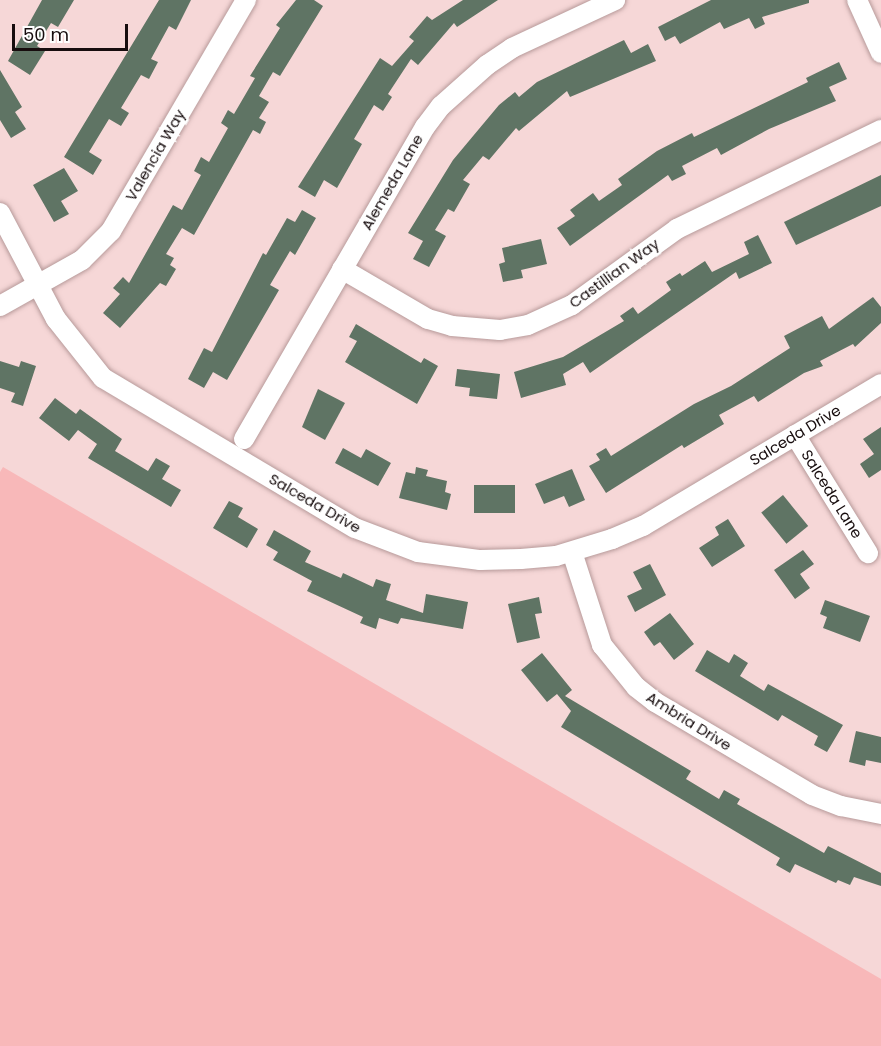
<!DOCTYPE html>
<style>
body{margin:0}
#map{position:relative;width:881px;height:1046px;overflow:hidden;background:#f6d7d7;font-family:Poppins,sans-serif}
div>[style]{position:absolute}
.green>*{inset:0;background:#f8b8b9}
.building>*{inset:0;background:#5f7464;transform-origin:0 0}
.roads{filter:drop-shadow(0 0 2px #b79a9a) drop-shadow(0 0 2px #b79a9a)}
.minor>*{height:20px;margin:-10px;padding:0 10px;transform-origin:10px;border-radius:10px;background:#fff}
span{translate:-50% -50%;white-space:nowrap;text-align:center;line-height:1.15;-webkit-text-stroke:5px #fff;paint-order:stroke}
.street-label{font-size:15px;color:#170d0e}
.scale{position:absolute;left:12px;top:24px;width:116px;height:27px;box-sizing:border-box;border:3px solid #170d0e;border-top:0;padding-left:8px;font-size:18px;line-height:21px;white-space:nowrap;color:#170d0e;-webkit-text-stroke:4px #fff;paint-order:stroke}
</style>
<div id="map">
<div class="green">
<div style="clip-path:polygon(3px 467px,881px 979px,881px 1046px,0 1046px,0 472px)"></div>
</div>
<div class="building">
<div style="clip-path:polygon(42px 0,74px 0,58px 27px,51px 23px,37px 46px,45px 51px,30px 75px,8px 61px)"></div>
<div style="clip-path:polygon(159px 0,191px 0,176px 30px,169px 26px,151px 59px,158px 62px,149px 79px,141px 75px,121px 108px,129px 113px,121px 126px,109px 119px,89px 152px,102px 160px,93px 175px,64px 157px)"></div>
<div style="clip-path:polygon(296px 0,314px 0,323px 6px,280px 76px,273px 72px,259px 96px,269px 102px,259px 118px,266px 122px,260px 134px,253px 130px,194px 235px,182px 228px,166px 254px,174px 258px,170px 265px,176px 269px,166px 286px,160px 283px,120px 328px,103px 313px,120px 294px,113px 288px,123px 277px,129px 283px,173px 205px,182px 210px,201px 175px,194px 171px,201px 157px,209px 162px,228px 128px,221px 123px,228px 110px,234px 114px,255px 78px,250px 76px,280px 28px,276px 25px)"></div>
<div style="clip-path:polygon(463px 0,498px 0,457px 27px,454px 23px,418px 65px,411px 59px,388px 94px,392px 97px,383px 111px,374px 105px,354px 139px,362px 144px,337px 188px,324px 180px,315px 197px,298px 187px,380px 58px,392px 66px,414px 41px,409px 37px,427px 16px,432px 20px)"></div>
<div style="clip-path:polygon(711px 0,809px 0,809px 3px,762px 17px,765px 24px,755px 29px,749px 18px,724px 29px,720px 22px,680px 44px,675px 36px,665px 41px,658px 27px)"></div>
<div style="clip-path:polygon(624px 40px,631px 53px,648px 44px,656px 61px,570px 97px,567px 91px,519px 131px,516px 128px,489px 160px,483px 156px,463px 180px,470px 184px,454px 212px,448px 209px,435px 230px,446px 236px,429px 267px,413px 259px,423px 241px,408px 233px,453px 160px,499px 105px,515px 92px,519px 97px,537px 82px)"></div>
<div style="clip-path:polygon(839px 62px,847px 79px,829px 87px,836px 101px,769px 129px,721px 155px,717px 148px,682px 166px,686px 174px,672px 181px,668px 175px,570px 246px,557px 228px,575px 216px,570px 210px,593px 193px,599px 201px,622px 185px,618px 179px,657px 151px,692px 133px,694px 137px,808px 82px,806px 78px)"></div>
<div style="clip-path:polygon(0 70px,22px 107px,15px 112px,26px 129px,11px 138px,0 120px)"></div>
<div style="clip-path:polygon(64px 168px,78px 191px,61px 201px,69px 214px,54px 222px,33px 185px)"></div>
<div style="clip-path:polygon(881px 175px,881px 206px,796px 245px,784px 222px)"></div>
<div style="clip-path:polygon(302px 210px,316px 218px,295px 255px,290px 251px,270px 285px,279px 290px,227px 380px,213px 372px,204px 388px,188px 379px,204px 348px,212px 352px,263px 253px,266px 255px,287px 218px,295px 222px)"></div>
<div style="clip-path:polygon(758px 235px,772px 263px,739px 279px,736px 272px,590px 373px,583px 362px,563px 374px,566px 385px,521px 398px,514px 372px,563px 357px,624px 321px,620px 316px,633px 307px,638px 314px,671px 290px,666px 282px,680px 273px,682px 276px,705px 261px,712px 272px,749px 254px,744px 242px)"></div>
<div style="clip-path:polygon(541px 239px,547px 264px,521px 270px,523px 278px,503px 282px,499px 264px,505px 262px,502px 248px)"></div>
<div style="clip-path:polygon(873px 297px,881px 307px,881px 323px,855px 347px,853px 344px,820px 361px,823px 366px,804px 373px,758px 402px,754px 396px,719px 415px,724px 424px,684px 448px,682px 445px,606px 493px,589px 466px,600px 460px,596px 454px,606px 448px,611px 456px,694px 404px,731px 386px,790px 348px,784px 336px,822px 316px,829px 329px)"></div>
<div style="clip-path:polygon(356px 324px,421px 363px,424px 358px,438px 366px,417px 404px,345px 362px,357px 341px,349px 337px)"></div>
<div style="clip-path:polygon(0 361px,19px 367px,21px 361px,36px 366px,23px 406px,11px 402px,15px 393px,0 388px)"></div>
<div style="clip-path:polygon(457px 369px,500px 374px,497px 399px,469px 396px,470px 388px,455px 386px)"></div>
<div style="clip-path:polygon(318px 389px,345px 403px,325px 440px,302px 427px)"></div>
<div style="clip-path:polygon(55px 398px,76px 414px,80px 409px,122px 439px,115px 451px,148px 471px,156px 458px,170px 466px,162px 479px,181px 490px,171px 507px,88px 458px,97px 444px,78px 430px,69px 441px,39px 418px)"></div>
<div style="clip-path:polygon(881px 427px,881px 470px,869px 478px,860px 464px,874px 454px,863px 439px)"></div>
<div style="clip-path:polygon(343px 448px,361px 458px,366px 449px,391px 463px,378px 486px,335px 463px)"></div>
<div style="clip-path:polygon(416px 467px,428px 470px,426px 476px,447px 481px,445px 492px,451px 494px,447px 510px,399px 498px,406px 472px,415px 474px)"></div>
<div style="clip-path:polygon(572px 469px,585px 500px,569px 507px,564px 496px,544px 504px,535px 484px)"></div>
<div style="left:474px;top:485px;width:41px;height:28px"></div>
<div style="left:783px;top:495px;width:40px;height:28px;rotate:51deg"></div>
<div style="clip-path:polygon(229px 501px,243px 508px,238px 517px,258px 529px,247px 548px,213px 528px)"></div>
<div style="clip-path:polygon(728px 519px,745px 546px,712px 567px,699px 548px,719px 535px,715px 527px)"></div>
<div style="clip-path:polygon(274px 530px,311px 551px,305px 562px,341px 578px,343px 573px,373px 587px,376px 579px,391px 584px,386px 600px,423px 613px,426px 594px,468px 602px,463px 629px,401px 618px,398px 624px,379px 618px,376px 629px,360px 623px,363px 617px,307px 591px,312px 581px,273px 560px,278px 552px,266px 545px)"></div>
<div style="clip-path:polygon(803px 550px,814px 564px,800px 574px,810px 588px,795px 599px,774px 570px)"></div>
<div style="clip-path:polygon(650px 564px,666px 595px,635px 612px,627px 596px,642px 589px,633px 572px)"></div>
<div style="clip-path:polygon(539px 597px,542px 613px,535px 614px,540px 638px,517px 643px,508px 604px)"></div>
<div style="clip-path:polygon(825px 600px,870px 616px,860px 642px,823px 628px,827px 617px,820px 614px)"></div>
<div style="clip-path:polygon(670px 613px,694px 644px,674px 660px,660px 642px,654px 646px,644px 632px)"></div>
<div style="clip-path:polygon(707px 650px,729px 663px,734px 654px,748px 663px,740px 676px,764px 691px,768px 684px,843px 725px,827px 752px,814px 745px,818px 736px,782px 715px,778px 721px,695px 671px)"></div>
<div style="clip-path:polygon(542px 653px,572px 690px,565px 696px,691px 771px,686px 779px,719px 799px,724px 790px,740px 799px,737px 804px,824px 853px,828px 846px,881px 873px,881px 886px,854px 877px,850px 885px,838px 880px,836px 883px,795px 864px,790px 873px,776px 865px,780px 858px,561px 727px,571px 711px,557px 694px,547px 702px,521px 670px)"></div>
<div style="clip-path:polygon(856px 731px,881px 737px,881px 763px,866px 760px,865px 766px,849px 762px)"></div>
</div>
<div class="roads">
<div class="minor">
<div style="left:857px;top:0;width:58px;rotate:65.6deg"></div>
<div style="left:0;top:213px;width:120px;rotate:62.2deg"></div>
<div style="left:56px;top:319px;width:75px;rotate:51.5deg"></div>
<div style="left:103px;top:378px;width:293px;rotate:30.8deg"></div>
<div style="left:355px;top:528px;width:67px;rotate:20.9deg"></div>
<div style="left:418px;top:552px;width:63px;rotate:7.4deg"></div>
<div style="left:480px;top:560px;width:41px;rotate:-1.4deg"></div>
<div style="left:521px;top:559px;width:35px;rotate:-5deg"></div>
<div style="left:556px;top:556px;width:59px;rotate:-16.9deg"></div>
<div style="left:612px;top:539px;width:34px;rotate:-23deg"></div>
<div style="left:643px;top:526px;width:277px;rotate:-30.8deg"></div>
<div style="left:342px;top:269px;width:99px;rotate:30.2deg"></div>
<div style="left:428px;top:319px;width:25px;rotate:16deg"></div>
<div style="left:452px;top:326px;width:48px;rotate:4.8deg"></div>
<div style="left:500px;top:330px;width:28px;rotate:-10deg"></div>
<div style="left:528px;top:325px;width:48px;rotate:-24.4deg"></div>
<div style="left:572px;top:305px;width:130px;rotate:-35.9deg"></div>
<div style="left:677px;top:229px;width:227px;rotate:-25.9deg"></div>
<div style="left:0;top:306px;width:94px;rotate:-29.3deg"></div>
<div style="left:82px;top:260px;width:41px;rotate:-45deg"></div>
<div style="left:111px;top:231px;width:268px;rotate:-59.7deg"></div>
<div style="left:795px;top:435px;width:139px;rotate:58.3deg"></div>
<div style="left:244px;top:439px;width:361px;rotate:-59.9deg"></div>
<div style="left:425px;top:127px;width:26px;rotate:-53deg"></div>
<div style="left:441px;top:106px;width:62px;rotate:-41.7deg"></div>
<div style="left:487px;top:65px;width:30px;rotate:-34deg"></div>
<div style="left:512px;top:48px;width:114px;rotate:-25deg"></div>
<div style="left:572px;top:552px;width:98px;rotate:72.1deg"></div>
<div style="left:602px;top:645px;width:54px;rotate:51deg"></div>
<div style="left:636px;top:687px;width:24px;rotate:38deg"></div>
<div style="left:655px;top:702px;width:182px;rotate:30.6deg"></div>
<div style="left:812px;top:795px;width:31px;rotate:21deg"></div>
<div style="left:841px;top:806px;width:41px;rotate:11.3deg"></div>
</div>
</div>
<div class="street-label">
<span style="left:155px;top:155px;rotate:-60deg">Valencia Way</span>
<span style="left:392px;top:182px;rotate:-60deg">Alemeda Lane</span>
<span style="left:614px;top:273px;rotate:-36deg">Castillian Way</span>
<span style="left:795px;top:435px;rotate:-31deg">Salceda Drive</span>
<span style="left:832px;top:494px;rotate:58deg">Salceda Lane</span>
<span style="left:315px;top:503px;rotate:30deg">Salceda Drive</span>
<span style="left:689px;top:721px;rotate:32deg">Ambria Drive</span>
</div>
<div class="scale">50 m</div>
</div>
